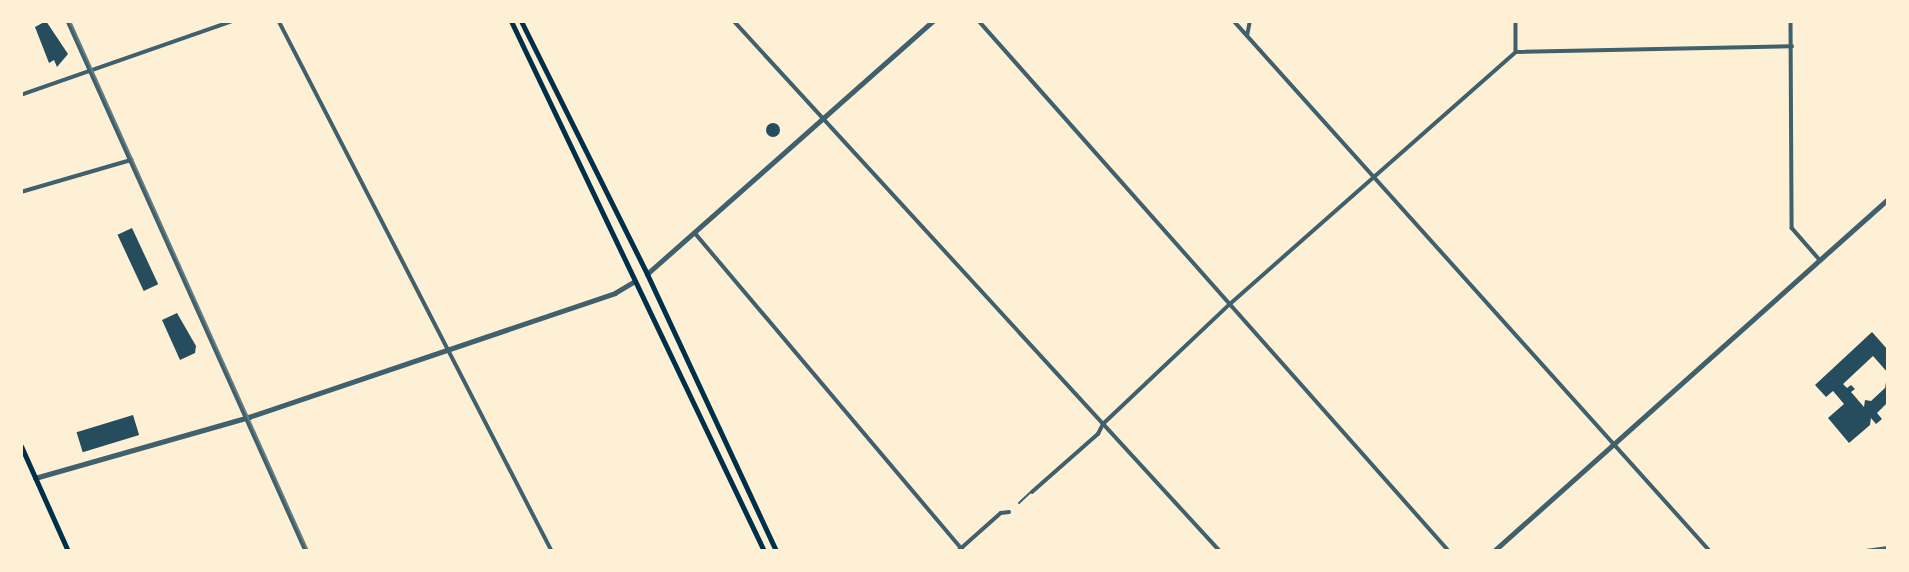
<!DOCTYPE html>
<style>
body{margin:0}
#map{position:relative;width:1909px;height:572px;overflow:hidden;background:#fdf0d5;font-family:Spectral,serif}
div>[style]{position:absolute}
.building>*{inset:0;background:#264d5e;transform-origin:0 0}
.round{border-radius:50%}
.service>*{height:2px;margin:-1px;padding:0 1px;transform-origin:1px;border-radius:1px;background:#3f606c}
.minor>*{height:3.5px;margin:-1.75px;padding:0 1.75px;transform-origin:1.75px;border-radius:1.75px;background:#3f606c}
.tertiary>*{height:4.5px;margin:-2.25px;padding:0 2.25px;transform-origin:2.25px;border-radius:2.25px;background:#3f606c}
.secondary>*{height:5px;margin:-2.5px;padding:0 2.5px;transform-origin:2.5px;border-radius:2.5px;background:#003049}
.primary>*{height:5px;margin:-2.5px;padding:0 2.5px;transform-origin:2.5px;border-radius:2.5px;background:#003049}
.tram>*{height:2px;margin:-1px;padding:0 1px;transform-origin:1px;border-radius:1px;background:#657d81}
span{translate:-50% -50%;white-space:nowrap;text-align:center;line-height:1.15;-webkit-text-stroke:7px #fdf0d5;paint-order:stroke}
.frame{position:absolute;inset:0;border:23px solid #fdf0d5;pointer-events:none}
</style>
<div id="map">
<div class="building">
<div style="clip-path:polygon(46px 21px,68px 54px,57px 67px,54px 60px,49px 63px,35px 27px)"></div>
<div class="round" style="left:766px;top:123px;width:14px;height:14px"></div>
<div style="left:132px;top:228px;width:62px;height:16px;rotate:65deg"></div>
<div style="clip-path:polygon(177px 313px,196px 346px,195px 353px,180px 360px,162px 320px)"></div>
<div style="clip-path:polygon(1872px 332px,1888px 350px,1888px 373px,1873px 356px,1843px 384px,1847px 388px,1851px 385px,1855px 389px,1851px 392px,1864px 407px,1865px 400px,1871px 401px,1885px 388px,1885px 382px,1888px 402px,1877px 413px,1882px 419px,1876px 424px,1871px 418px,1870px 425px,1849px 443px,1828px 418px,1844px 404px,1833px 391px,1826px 397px,1815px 385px)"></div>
<div style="left:133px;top:415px;width:21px;height:59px;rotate:73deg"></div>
</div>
<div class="service">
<div style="left:1019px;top:503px;width:16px;rotate:-43deg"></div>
</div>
<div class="minor">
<div style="left:68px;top:21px;width:581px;rotate:65.82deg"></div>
<div style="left:279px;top:21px;width:596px;rotate:62.75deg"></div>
<div style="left:734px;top:21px;width:719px;rotate:47.48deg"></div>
<div style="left:979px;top:21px;width:708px;rotate:48.43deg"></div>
<div style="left:1234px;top:21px;width:712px;rotate:48.07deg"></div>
<div style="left:1516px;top:21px;width:31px;rotate:90deg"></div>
<div style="left:1791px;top:21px;width:207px;rotate:89.7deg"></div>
<div style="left:1792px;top:228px;width:43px;rotate:48.8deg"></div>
<div style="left:1247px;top:36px;width:15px;rotate:-79deg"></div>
<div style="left:21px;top:95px;width:224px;rotate:-19.3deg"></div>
<div style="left:21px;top:192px;width:115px;rotate:-16.2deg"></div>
<div style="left:695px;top:233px;width:417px;rotate:49.8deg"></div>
<div style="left:1032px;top:492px;width:88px;rotate:-41.3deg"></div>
<div style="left:1098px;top:434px;width:11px;rotate:-63deg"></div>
<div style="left:1103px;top:424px;width:175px;rotate:-43.4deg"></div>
<div style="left:1230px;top:304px;width:381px;rotate:-41.4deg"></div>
<div style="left:1516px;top:52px;width:276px;rotate:-1.2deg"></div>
<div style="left:958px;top:551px;width:57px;rotate:-41.5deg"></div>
<div style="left:1001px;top:513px;width:8px;rotate:-7deg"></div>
<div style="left:1866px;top:551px;width:22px;rotate:-8deg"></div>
</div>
<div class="tertiary">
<div style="left:647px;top:274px;width:382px;rotate:-41.5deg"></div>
<div style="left:35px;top:478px;width:223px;rotate:-15.9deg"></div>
<div style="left:249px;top:417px;width:386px;rotate:-18.7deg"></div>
<div style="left:615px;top:293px;width:23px;rotate:-31deg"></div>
<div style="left:1494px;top:551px;width:528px;rotate:-41.78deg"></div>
</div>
<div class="secondary">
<div style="left:21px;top:446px;width:115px;rotate:65.9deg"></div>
</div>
<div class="primary">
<div style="left:511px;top:21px;width:587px;rotate:64.48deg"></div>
<div style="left:521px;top:21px;width:283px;rotate:63.5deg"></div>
<div style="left:647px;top:274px;width:306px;rotate:65deg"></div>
</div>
<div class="tram">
<div style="left:70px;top:21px;width:581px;rotate:65.82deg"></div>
</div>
<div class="frame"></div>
</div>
